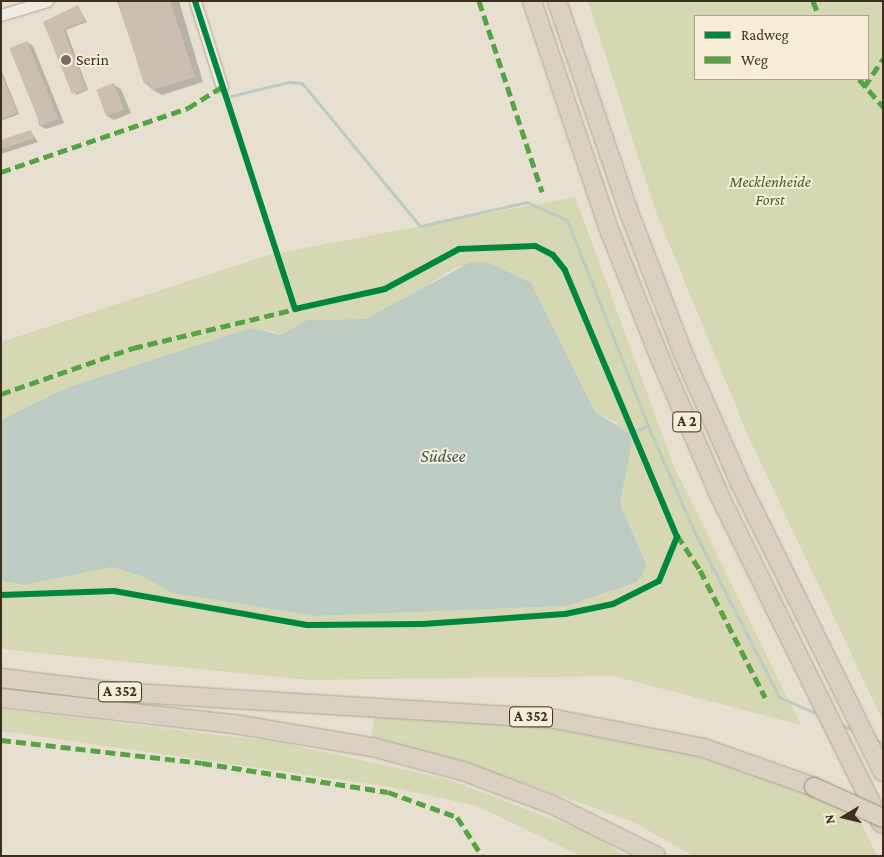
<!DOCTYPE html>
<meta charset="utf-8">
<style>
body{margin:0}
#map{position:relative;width:884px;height:857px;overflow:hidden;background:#e7e0d1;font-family:"Crimson Pro",serif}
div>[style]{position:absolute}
.green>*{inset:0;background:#d6d7b3}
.water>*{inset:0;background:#bcccc2}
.shadow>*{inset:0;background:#0003}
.stream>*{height:3px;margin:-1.5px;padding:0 1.5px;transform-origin:1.5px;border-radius:1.5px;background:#bcccc2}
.building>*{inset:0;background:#cbbfb2;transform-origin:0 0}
.roads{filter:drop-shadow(0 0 1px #ada599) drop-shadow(0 0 1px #ada599)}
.minor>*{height:11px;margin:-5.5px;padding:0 5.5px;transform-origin:5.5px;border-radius:5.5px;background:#efebe3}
.highway>*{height:18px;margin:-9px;padding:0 9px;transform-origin:9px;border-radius:9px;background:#dad1c2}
.bridges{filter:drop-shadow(0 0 1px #928b80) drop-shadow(0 0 1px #928b80)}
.highway-bridge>*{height:18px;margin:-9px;padding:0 9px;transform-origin:9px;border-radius:9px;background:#dad1c2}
.quiet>*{height:5px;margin-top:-2.5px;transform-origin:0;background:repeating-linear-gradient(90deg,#54a441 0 10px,transparent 0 15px)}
.cycleway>*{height:6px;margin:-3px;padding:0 3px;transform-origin:3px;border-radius:3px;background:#00873e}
.dots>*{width:14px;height:14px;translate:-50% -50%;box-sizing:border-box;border:2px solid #f7eed8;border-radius:50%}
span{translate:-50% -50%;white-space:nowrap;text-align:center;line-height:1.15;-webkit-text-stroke:4px #f7eed8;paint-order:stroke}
.shield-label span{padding:1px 4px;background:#f7eed8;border:1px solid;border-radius:4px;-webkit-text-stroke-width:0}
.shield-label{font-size:15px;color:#3d2e20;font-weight:700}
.poi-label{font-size:16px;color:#3d2e20}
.left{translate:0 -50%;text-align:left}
.park-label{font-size:16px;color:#4d5a26;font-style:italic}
.water-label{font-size:18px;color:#2f5d5a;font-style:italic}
.frame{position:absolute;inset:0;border:2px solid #3d2e20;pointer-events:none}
.legend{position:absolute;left:694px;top:15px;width:175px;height:65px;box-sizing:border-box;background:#f7eed8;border:1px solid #ada18e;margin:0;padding:6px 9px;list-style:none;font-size:15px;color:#3d2e20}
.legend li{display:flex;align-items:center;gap:10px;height:25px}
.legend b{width:25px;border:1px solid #ada18e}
.north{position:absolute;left:819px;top:792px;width:50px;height:50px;-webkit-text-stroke:4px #f7eed8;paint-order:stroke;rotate:261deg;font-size:14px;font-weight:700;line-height:20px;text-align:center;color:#3d2e20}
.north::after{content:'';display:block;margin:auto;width:18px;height:22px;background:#3d2e20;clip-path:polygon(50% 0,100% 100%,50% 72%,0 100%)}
</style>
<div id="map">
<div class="green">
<div style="clip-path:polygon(evenodd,588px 1px,883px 1px,883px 721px,749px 438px,656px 212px,588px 1px,695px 16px,868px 16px,868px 79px,695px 79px,695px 16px)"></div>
<div style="clip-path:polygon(575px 197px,675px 469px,801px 725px,613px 676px,308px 680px,1px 649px,1px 581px,24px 585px,112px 567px,144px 577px,172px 593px,314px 616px,567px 606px,637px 582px,642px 553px,620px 503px,625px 475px,617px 423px,595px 412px,531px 283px,490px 263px,456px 267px,388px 310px,366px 319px,307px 320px,281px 335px,268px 330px,66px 388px,1px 420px,1px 342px,268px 255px)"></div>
<div style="clip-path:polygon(1px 709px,278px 742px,447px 779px,591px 834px,625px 856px,581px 856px,477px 806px,391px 787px,1px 731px)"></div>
<div style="clip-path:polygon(375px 714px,555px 727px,652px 744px,754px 772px,858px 816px,877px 856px,694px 856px,633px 822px,525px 783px,371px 739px)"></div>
</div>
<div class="water">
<div style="clip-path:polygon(471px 262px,490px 263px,531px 283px,595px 412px,629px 433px,632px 442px,620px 503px,647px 566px,637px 582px,567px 606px,314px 616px,172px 593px,144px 577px,112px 567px,24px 585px,1px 581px,1px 420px,66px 388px,251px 328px,281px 335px,307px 320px,366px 319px)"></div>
</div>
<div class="shadow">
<div style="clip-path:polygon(117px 1px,179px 1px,203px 82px,162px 95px,153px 90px,145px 83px)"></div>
<div style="clip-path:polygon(78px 6px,87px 22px,66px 30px,88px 90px,76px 95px,44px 22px)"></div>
<div style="clip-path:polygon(27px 42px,33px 46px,64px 123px,46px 129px,39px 125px)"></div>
<div style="clip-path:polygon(1px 69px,19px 114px,1px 121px)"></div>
<div style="clip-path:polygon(114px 85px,121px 89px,131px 113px,114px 120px,107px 116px)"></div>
<div style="clip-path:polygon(31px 132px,38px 142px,1px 154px,1px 141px)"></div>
</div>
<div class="stream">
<div style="left:231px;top:96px;width:60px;rotate:-13.6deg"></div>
<div style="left:289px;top:82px;width:13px;rotate:4deg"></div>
<div style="left:302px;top:83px;width:185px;rotate:50.5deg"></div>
<div style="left:420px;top:226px;width:110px;rotate:-12.6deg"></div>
<div style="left:527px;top:202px;width:44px;rotate:24.2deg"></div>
<div style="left:567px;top:220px;width:221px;rotate:68.5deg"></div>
<div style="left:629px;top:433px;width:20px;rotate:-20deg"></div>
<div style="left:648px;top:426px;width:115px;rotate:66.3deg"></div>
<div style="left:694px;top:531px;width:186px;rotate:62.9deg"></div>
<div style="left:779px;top:697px;width:45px;rotate:23.7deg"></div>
<div style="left:839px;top:724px;width:18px;rotate:22deg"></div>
<div style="left:873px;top:739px;width:11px;rotate:22deg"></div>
</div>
<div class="building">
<div style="clip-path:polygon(118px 1px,170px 1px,195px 77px,152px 90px,149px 82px,144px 84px)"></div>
<div style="clip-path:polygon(78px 5px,85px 21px,63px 29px,86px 89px,72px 94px,43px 22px)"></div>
<div style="left:27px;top:41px;width:84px;height:19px;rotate:68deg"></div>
<div style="clip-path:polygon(1px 73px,17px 113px,1px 119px)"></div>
<div style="left:114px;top:83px;width:28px;height:19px;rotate:69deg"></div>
<div style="left:31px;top:130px;width:9px;height:32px;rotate:72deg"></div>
</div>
<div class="roads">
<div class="minor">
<div style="left:195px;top:1px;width:90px;rotate:72.6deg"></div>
<div style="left:1px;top:15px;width:48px;rotate:-16.9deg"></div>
</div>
<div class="highway">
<div style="left:532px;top:1px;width:238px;rotate:71.4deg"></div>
<div style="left:608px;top:227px;width:144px;rotate:68.4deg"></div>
<div style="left:661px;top:361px;width:148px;rotate:66.5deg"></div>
<div style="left:720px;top:497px;width:364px;rotate:63.7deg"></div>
<div style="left:557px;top:1px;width:226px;rotate:71.2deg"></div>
<div style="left:630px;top:215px;width:148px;rotate:69deg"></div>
<div style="left:683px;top:353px;width:144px;rotate:66.3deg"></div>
<div style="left:741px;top:485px;width:320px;rotate:63.7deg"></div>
<div style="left:1px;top:678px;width:118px;rotate:6.8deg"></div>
<div style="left:118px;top:692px;width:438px;rotate:3.5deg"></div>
<div style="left:555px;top:719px;width:152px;rotate:11deg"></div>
<div style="left:704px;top:748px;width:117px;rotate:19.5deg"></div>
<div style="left:1px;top:698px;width:234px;rotate:6.4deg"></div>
<div style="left:234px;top:724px;width:140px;rotate:9.5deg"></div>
<div style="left:372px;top:747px;width:94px;rotate:14.8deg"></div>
<div style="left:463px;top:771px;width:94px;rotate:20.6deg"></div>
<div style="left:551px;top:804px;width:117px;rotate:26.3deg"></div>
</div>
</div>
<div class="bridges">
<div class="highway-bridge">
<div style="left:814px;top:787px;width:76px;rotate:24.2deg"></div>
</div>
</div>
<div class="quiet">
<div style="left:479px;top:1px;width:201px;rotate:71.7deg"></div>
<div style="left:813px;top:1px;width:16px;rotate:68deg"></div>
<div style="left:859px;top:79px;width:37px;rotate:49deg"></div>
<div style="left:864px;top:87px;width:34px;rotate:-56deg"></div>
<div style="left:1px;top:172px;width:198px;rotate:-18.9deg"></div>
<div style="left:188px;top:108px;width:40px;rotate:-32deg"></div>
<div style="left:222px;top:87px;width:4px;rotate:76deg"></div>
<div style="left:1px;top:394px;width:140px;rotate:-19.2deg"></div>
<div style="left:133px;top:348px;width:172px;rotate:-13.5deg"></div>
<div style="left:677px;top:535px;width:42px;rotate:56.7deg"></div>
<div style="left:700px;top:570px;width:143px;rotate:62.9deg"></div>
<div style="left:1px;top:740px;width:202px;rotate:6.5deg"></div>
<div style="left:202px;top:763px;width:188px;rotate:8.9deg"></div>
<div style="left:388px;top:792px;width:73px;rotate:19.9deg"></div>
<div style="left:457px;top:817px;width:46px;rotate:57.3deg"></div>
</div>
<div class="cycleway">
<div style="left:1px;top:595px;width:113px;rotate:-2deg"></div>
<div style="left:114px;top:591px;width:196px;rotate:10deg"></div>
<div style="left:307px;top:625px;width:116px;rotate:-0.5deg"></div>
<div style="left:423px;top:624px;width:142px;rotate:-4deg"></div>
<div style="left:565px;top:614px;width:49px;rotate:-11.8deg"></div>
<div style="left:613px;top:604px;width:51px;rotate:-26.6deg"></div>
<div style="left:659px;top:581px;width:48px;rotate:-67.8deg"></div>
<div style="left:677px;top:537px;width:290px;rotate:-112.8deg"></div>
<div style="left:565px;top:270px;width:19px;rotate:-129deg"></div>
<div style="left:553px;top:255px;width:20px;rotate:-153deg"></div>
<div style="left:535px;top:246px;width:76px;rotate:177.7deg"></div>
<div style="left:459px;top:249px;width:84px;rotate:151.6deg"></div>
<div style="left:385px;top:289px;width:92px;rotate:167.5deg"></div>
<div style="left:295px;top:309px;width:324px;rotate:-108deg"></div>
</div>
<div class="dots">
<div style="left:66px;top:60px;background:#786c5e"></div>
</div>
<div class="shield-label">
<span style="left:687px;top:422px">A 2</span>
<span style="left:120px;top:692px">A 352</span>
<span style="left:531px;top:717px">A 352</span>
</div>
<div class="poi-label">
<span class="left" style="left:76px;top:60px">Serin</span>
</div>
<div class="park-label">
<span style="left:770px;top:191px">Mecklenheide<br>Forst</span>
</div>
<div class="water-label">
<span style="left:443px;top:456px">Südsee</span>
</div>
<div class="frame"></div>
<ul class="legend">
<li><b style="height:6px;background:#00873e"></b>Radweg</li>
<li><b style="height:6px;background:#54a441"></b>Weg</li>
</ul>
<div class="north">N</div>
</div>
